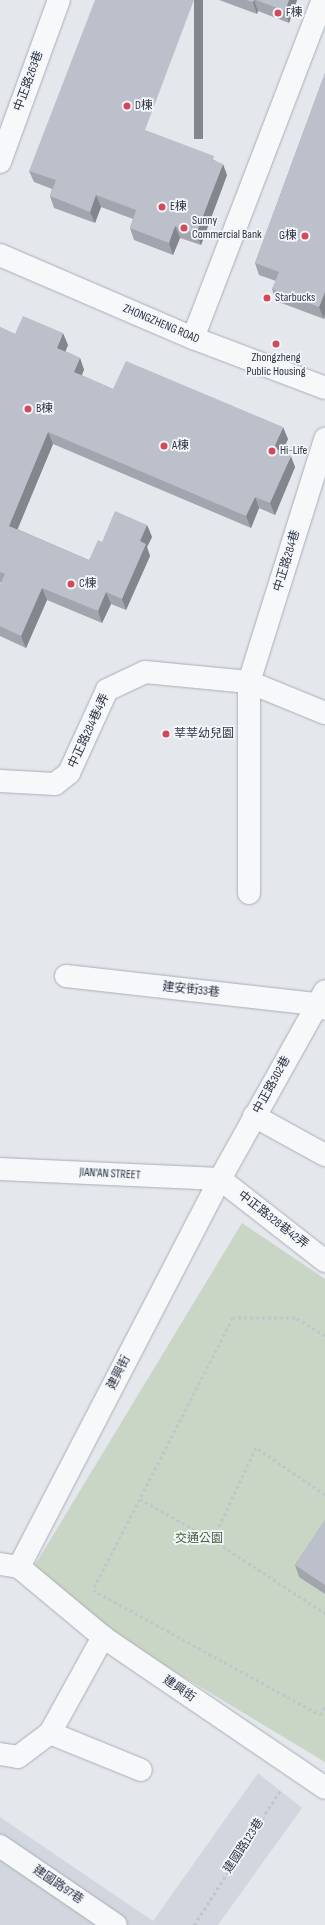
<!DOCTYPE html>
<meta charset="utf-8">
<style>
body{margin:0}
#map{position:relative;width:325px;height:1925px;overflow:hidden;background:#e4e7ec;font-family:"Sofia Sans Condensed","Noto Sans TC",sans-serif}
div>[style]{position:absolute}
.built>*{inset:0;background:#d2d6de}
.green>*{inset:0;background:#c9d6c5}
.path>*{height:2.5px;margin-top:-1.25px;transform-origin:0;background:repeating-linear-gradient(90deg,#c2c5cb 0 3px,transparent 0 6px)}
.roads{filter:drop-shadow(0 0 1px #a9aeb7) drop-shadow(0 0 1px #a9aeb7)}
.minor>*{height:22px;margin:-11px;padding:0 11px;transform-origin:11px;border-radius:11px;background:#f7f8fa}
.wall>*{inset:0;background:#a1a5ae}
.shaded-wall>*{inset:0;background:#83868d;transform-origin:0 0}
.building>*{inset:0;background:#bbc0ca}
.dots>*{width:11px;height:11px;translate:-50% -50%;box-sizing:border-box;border:2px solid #f4f6f9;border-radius:50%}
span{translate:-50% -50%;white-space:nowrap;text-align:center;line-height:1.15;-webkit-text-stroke:3.5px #f4f6f9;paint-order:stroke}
.poi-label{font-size:12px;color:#2b3445}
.left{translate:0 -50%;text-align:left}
.right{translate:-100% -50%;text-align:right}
.street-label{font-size:12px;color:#2b3445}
.park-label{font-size:12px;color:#3f6138}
</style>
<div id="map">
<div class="built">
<div style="clip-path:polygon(258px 1773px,302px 1808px,218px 1925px,0 1925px,0 1817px,153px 1921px)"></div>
</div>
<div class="green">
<div style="clip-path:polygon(242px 1223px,325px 1279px,325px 1762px,86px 1618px,32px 1570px)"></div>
</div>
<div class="path">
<div style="left:325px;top:1336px;width:35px;rotate:-149deg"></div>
<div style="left:295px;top:1318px;width:62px;rotate:180deg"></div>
<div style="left:233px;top:1318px;width:306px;rotate:117.2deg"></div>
<div style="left:93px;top:1590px;width:259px;rotate:28.8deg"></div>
<div style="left:320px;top:1715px;width:9px;rotate:-58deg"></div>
<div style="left:325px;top:1495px;width:83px;rotate:-145.7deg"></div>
<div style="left:256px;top:1448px;width:102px;rotate:115.1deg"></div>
<div style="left:213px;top:1540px;width:134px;rotate:33.1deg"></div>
<div style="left:140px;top:1499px;width:84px;rotate:29.3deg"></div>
<div style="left:194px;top:1925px;width:161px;rotate:-57.4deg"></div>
</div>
<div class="roads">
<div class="minor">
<div style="left:0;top:162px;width:172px;rotate:-70deg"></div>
<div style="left:0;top:255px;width:210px;rotate:23.3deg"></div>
<div style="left:193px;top:338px;width:141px;rotate:20.7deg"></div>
<div style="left:193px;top:338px;width:362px;rotate:-69deg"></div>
<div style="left:0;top:781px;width:55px;rotate:3.1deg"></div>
<div style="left:55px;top:784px;width:18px;rotate:-38deg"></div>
<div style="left:69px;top:773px;width:91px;rotate:-65.4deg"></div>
<div style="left:107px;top:690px;width:42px;rotate:-25.3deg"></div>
<div style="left:145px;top:672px;width:104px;rotate:5.5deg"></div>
<div style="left:249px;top:682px;width:82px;rotate:22.2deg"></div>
<div style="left:249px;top:893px;width:211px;rotate:-90deg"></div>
<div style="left:249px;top:682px;width:255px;rotate:-72.6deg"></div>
<div style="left:66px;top:976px;width:253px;rotate:6.4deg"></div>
<div style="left:317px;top:1004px;width:9px;rotate:32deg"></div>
<div style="left:254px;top:1116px;width:81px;rotate:28.8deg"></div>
<div style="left:0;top:1169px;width:220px;rotate:2.6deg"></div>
<div style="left:220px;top:1179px;width:133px;rotate:38deg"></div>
<div style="left:0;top:1564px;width:19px;rotate:9deg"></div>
<div style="left:19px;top:1567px;width:109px;rotate:39.8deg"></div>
<div style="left:103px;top:1637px;width:268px;rotate:34.2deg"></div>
<div style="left:19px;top:1567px;width:437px;rotate:-62.6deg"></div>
<div style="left:220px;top:1179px;width:215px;rotate:-60.8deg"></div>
<div style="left:50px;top:1733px;width:98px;rotate:22.1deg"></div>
<div style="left:0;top:1754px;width:18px;rotate:9deg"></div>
<div style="left:18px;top:1757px;width:40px;rotate:-37deg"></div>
<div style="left:50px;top:1733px;width:110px;rotate:-61.1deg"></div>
<div style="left:0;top:1846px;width:140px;rotate:34.3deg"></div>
</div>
</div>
<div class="wall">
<div style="clip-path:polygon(219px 0,297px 0,289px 23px,258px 11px,257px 14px)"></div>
<div style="clip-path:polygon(325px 73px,325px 315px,324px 319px,276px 301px,272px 289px,276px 281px,259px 275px,255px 263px)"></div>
<div style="clip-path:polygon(153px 133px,216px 161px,227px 175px,201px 245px,180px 238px,173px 255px,134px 240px,130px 228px,133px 219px,101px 207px,95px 223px,54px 208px,50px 196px,52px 189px,34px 182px,29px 171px)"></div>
<div style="clip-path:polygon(0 327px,15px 334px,68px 345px,65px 351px,80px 358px,84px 370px,81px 375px,113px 389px,288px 439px,282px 452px,295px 467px,275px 515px,259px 508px,251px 528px,53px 444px,17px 529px,89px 560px,102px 542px,147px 525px,152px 537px,147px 547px,150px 556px,126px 610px,111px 604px,102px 623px,47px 600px,26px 648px,0 636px,0 585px,1px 583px,0 582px)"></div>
<div style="clip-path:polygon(325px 1520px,325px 1594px,299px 1577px,295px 1565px)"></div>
</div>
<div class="shaded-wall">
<div style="left:194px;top:0;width:9px;height:139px"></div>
<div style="clip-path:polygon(254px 0,258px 11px,257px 14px,253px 2px)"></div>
<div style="clip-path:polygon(289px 0,297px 0,289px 23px,285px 11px)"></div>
<div style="clip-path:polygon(223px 164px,227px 175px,201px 245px,196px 234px)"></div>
<div style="clip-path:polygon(96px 195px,101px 207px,95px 223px,90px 212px)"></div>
<div style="clip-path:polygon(175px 226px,180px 238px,173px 255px,169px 243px)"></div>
<div style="clip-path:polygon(325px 292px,325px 315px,324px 319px,319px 307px)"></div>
<div style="clip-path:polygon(63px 333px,68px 345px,62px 360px,57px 348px)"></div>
<div style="clip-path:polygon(80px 358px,84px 370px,78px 384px,74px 372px)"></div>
<div style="clip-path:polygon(283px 427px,288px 439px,279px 460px,274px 448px)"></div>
<div style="clip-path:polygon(48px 432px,53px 444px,14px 538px,9px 526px)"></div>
<div style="clip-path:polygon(291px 456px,295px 467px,275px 515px,270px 503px)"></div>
<div style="clip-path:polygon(255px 497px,259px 508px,251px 528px,246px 516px)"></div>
<div style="clip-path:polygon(147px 525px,152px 537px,147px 547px,150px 556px,126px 610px,122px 599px,140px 541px)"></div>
<div style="clip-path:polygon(42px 588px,47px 600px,26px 648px,21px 636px)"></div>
<div style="clip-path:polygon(106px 592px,111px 604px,102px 623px,98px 611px)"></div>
</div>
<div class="building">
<div style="clip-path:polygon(95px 0,194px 0,145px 130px,214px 156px,213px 160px,223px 164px,196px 234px,175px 226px,169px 243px,130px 228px,136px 210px,96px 195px,90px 212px,50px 196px,56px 180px,29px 171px)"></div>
<div style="clip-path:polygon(246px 0,254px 0,253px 2px)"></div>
<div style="clip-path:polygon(256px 0,289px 0,285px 11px)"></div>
<div style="clip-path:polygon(325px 73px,325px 292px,319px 307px,272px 289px,279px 272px,255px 263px)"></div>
<div style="clip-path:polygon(23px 316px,63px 333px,57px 348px,80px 358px,74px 372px,113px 389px,126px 361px,283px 427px,274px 448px,291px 456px,270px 503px,255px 497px,246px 516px,48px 432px,9px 526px,89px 560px,98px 540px,102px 542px,115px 511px,147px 525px,140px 541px,146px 544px,122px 599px,106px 592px,98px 611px,42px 588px,21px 636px,0 626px,0 585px,5px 574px,0 572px,0 327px,15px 334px)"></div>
<div style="clip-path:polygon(325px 1520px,325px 1585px,295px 1565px)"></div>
</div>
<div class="dots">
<div style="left:278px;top:13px;background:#d1495b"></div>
<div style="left:127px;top:106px;background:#d1495b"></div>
<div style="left:162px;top:207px;background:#d1495b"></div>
<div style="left:184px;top:228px;background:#d1495b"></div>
<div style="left:305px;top:236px;background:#d1495b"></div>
<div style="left:267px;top:298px;background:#d1495b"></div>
<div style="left:276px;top:344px;background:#d1495b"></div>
<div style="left:28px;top:409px;background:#d1495b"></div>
<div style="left:164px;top:446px;background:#d1495b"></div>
<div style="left:272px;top:451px;background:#d1495b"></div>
<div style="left:71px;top:584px;background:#d1495b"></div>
<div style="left:166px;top:734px;background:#d1495b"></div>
</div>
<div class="poi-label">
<span class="left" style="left:286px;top:13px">F棟</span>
<span class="left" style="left:135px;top:106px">D棟</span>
<span class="left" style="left:170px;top:207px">E棟</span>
<span class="left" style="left:192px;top:228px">Sunny<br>Commercial Bank</span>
<span class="right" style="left:297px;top:236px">G棟</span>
<span class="left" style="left:275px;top:298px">Starbucks</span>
<span style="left:276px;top:365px">Zhongzheng<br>Public Housing</span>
<span class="left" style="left:36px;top:409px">B棟</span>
<span class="left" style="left:172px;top:446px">A棟</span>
<span class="left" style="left:280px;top:451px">Hi-Life</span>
<span class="left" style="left:79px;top:584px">C棟</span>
<span class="left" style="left:174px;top:734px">莘莘幼兒園</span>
</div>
<div class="street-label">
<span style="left:29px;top:81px;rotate:-70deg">中正路263巷</span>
<span style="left:161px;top:324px;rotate:23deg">ZHONGZHENG ROAD</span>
<span style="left:287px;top:561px;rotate:-73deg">中正路284巷</span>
<span style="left:89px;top:731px;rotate:-65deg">中正路284巷4弄</span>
<span style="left:191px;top:990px;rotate:6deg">建安街33巷</span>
<span style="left:272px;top:1085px;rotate:-61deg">中正路302巷</span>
<span style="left:110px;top:1174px;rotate:3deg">JIAN'AN STREET</span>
<span style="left:273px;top:1220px;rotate:38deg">中正路328巷42弄</span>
<span style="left:119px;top:1373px;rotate:-63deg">建興街</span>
<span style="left:179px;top:1689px;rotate:34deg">建興街</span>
<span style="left:244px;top:1846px;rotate:-57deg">建國路123巷</span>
<span style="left:58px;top:1885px;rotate:34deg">建國路97巷</span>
</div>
<div class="park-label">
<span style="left:199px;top:1539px">交通公園</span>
</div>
</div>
